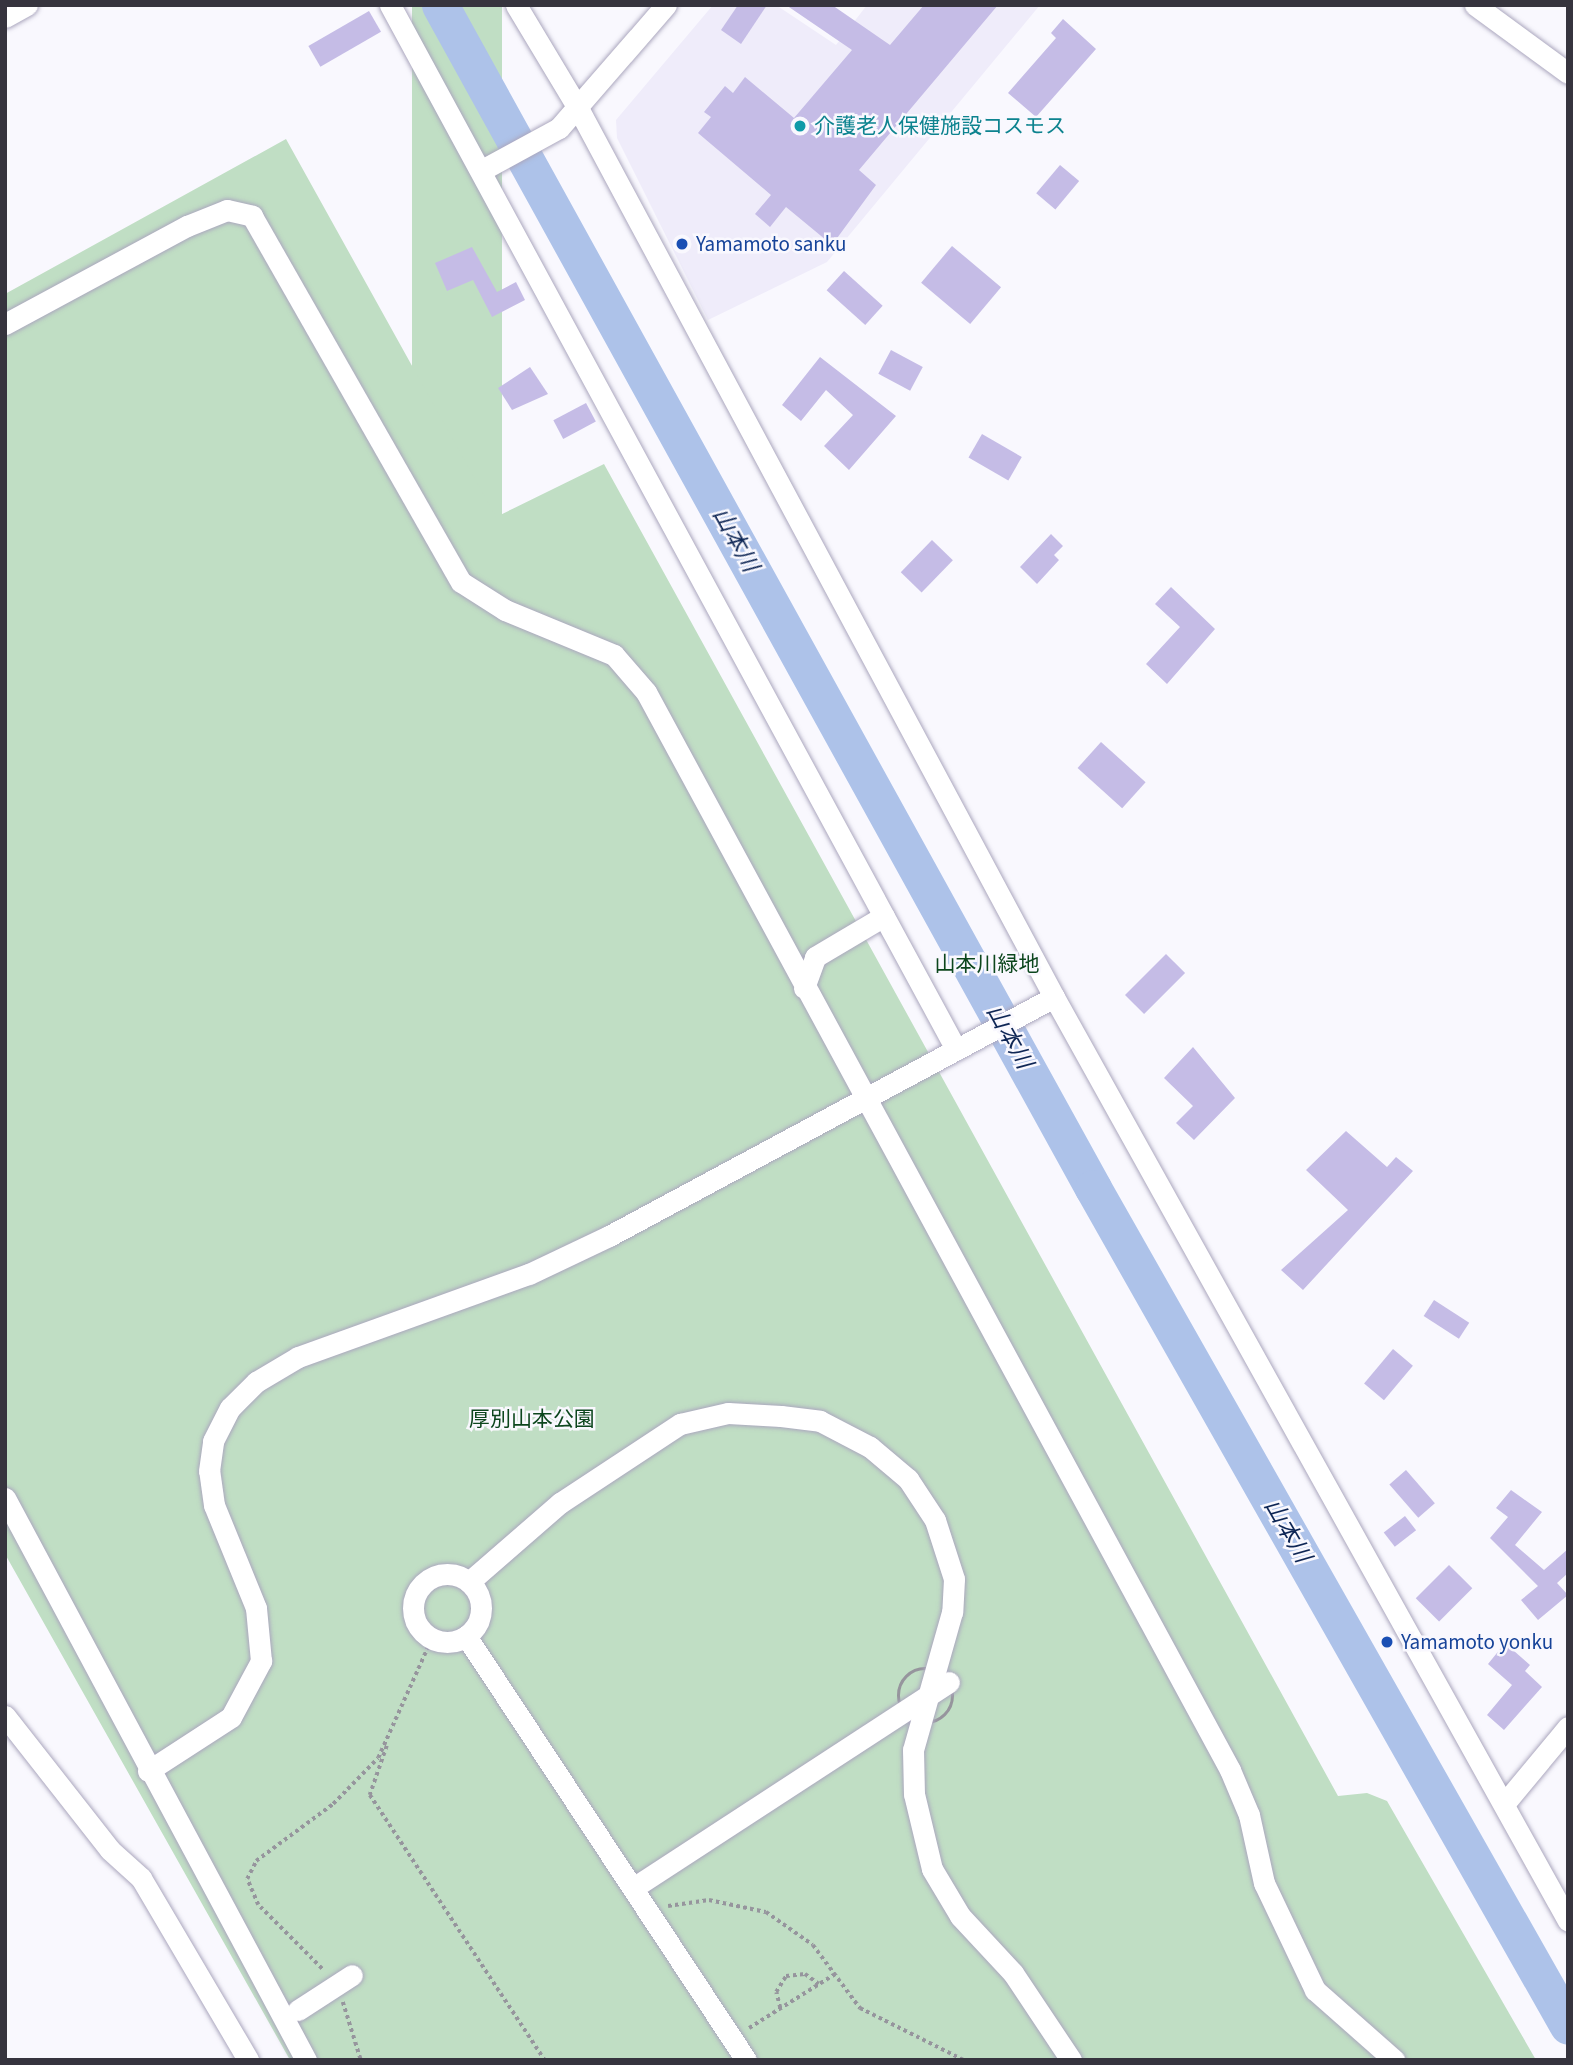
<!DOCTYPE html>
<meta charset="utf-8">
<style>
body{margin:0}
#map{position:relative;width:1573px;height:2065px;overflow:hidden;background:#f9f8fe;font-family:"Source Sans 3","Noto Sans JP",sans-serif}
div>[style]{position:absolute}
.built>*{inset:0;background:#efecfa}
.green>*{inset:0;background:#c0dec4;transform-origin:0 0}
.river>*{height:37px;margin:-18.5px;padding:0 18.5px;transform-origin:18.5px;border-radius:18.5px;background:#adc2e9}
.building>*{inset:0;background:#c5bce6;transform-origin:0 0}
.path>*{height:3.5px;margin-top:-1.75px;transform-origin:0;background:repeating-linear-gradient(90deg,#96959d 0 3.5px,transparent 0 7px)}
.path>.ring{margin:-1.75px;padding:0;box-sizing:content-box;background:none;border:3.5px solid #96959d;border-radius:50%}
.roads{filter:drop-shadow(0 0 2px #aba7be) drop-shadow(0 0 2px #aba7be)}
.minor>*{height:21px;margin:-10.5px;padding:0 10.5px;transform-origin:10.5px;border-radius:10.5px;background:#fff}
.minor>.ring{margin:-10.5px;padding:0;box-sizing:content-box;background:none;border:21px solid #fff;border-radius:50%}
.dots>*{width:19px;height:19px;translate:-50% -50%;box-sizing:border-box;border:4px solid #f9f8fe;border-radius:50%}
span{translate:-50% -50%;white-space:nowrap;text-align:center;line-height:1.15;-webkit-text-stroke:5px #f9f8fe;paint-order:stroke}
.culture-label{font-size:21px;color:#0d838f}
.left{translate:0 -50%;text-align:left}
.transit-label{font-size:21px;color:#164399}
.park-label{font-size:21px;color:#0c461d}
.water-label{font-size:23px;color:#0e2655;font-style:italic}
.frame{position:absolute;inset:0;border:7px solid #36343e;pointer-events:none}
</style>
<div id="map">
<div class="built">
<div style="clip-path:polygon(713px 5px,776px 5px,836px 45px,867px 5px,1040px 5px,827px 262px,708px 320px,617px 138px,616px 120px)"></div>
</div>
<div class="green">
<div style="left:412px;top:5px;width:90px;height:1164px"></div>
<div style="clip-path:polygon(286px 139px,496px 517px,604px 464px,1338px 1796px,1367px 1793px,1387px 1801px,1536px 2060px,290px 2060px,5px 1554px,5px 294px)"></div>
</div>
<div class="river">
<div style="left:440px;top:5px;width:1351px;rotate:61.1deg"></div>
<div style="left:1093px;top:1188px;width:963px;rotate:60.45deg"></div>
</div>
<div class="building">
<div style="clip-path:polygon(738px 5px,767px 5px,741px 44px,721px 30px)"></div>
<div style="clip-path:polygon(786px 5px,832px 5px,890px 45px,924px 5px,998px 5px,859px 170px,876px 185px,832px 245px,786px 207px,770px 227px,755px 214px,771px 195px,698px 133px,711px 117px,704px 112px,725px 86px,733px 93px,745px 77px,794px 118px,852px 50px)"></div>
<div style="left:369px;top:11px;width:24px;height:70px;rotate:60deg"></div>
<div style="clip-path:polygon(1063px 19px,1096px 49px,1036px 117px,1008px 93px,1056px 38px,1051px 33px)"></div>
<div style="left:1060px;top:165px;width:25px;height:37px;rotate:40deg"></div>
<div style="left:952px;top:246px;width:64px;height:48px;rotate:40deg"></div>
<div style="clip-path:polygon(472px 247px,497px 292px,516px 282px,525px 300px,492px 317px,473px 280px,447px 291px,435px 263px)"></div>
<div style="left:844px;top:271px;width:52px;height:26px;rotate:42deg"></div>
<div style="left:891px;top:350px;width:36px;height:27px;rotate:28deg"></div>
<div style="clip-path:polygon(820px 357px,896px 416px,849px 470px,824px 446px,853px 415px,826px 390px,801px 421px,782px 405px)"></div>
<div style="clip-path:polygon(530px 367px,548px 394px,512px 410px,498px 388px)"></div>
<div style="left:586px;top:403px;width:21px;height:37px;rotate:62deg"></div>
<div style="left:982px;top:434px;width:46px;height:27px;rotate:30deg"></div>
<div style="clip-path:polygon(1051px 534px,1063px 546px,1054px 555px,1059px 560px,1037px 584px,1020px 567px)"></div>
<div style="left:932px;top:540px;width:29px;height:45px;rotate:44deg"></div>
<div style="clip-path:polygon(1171px 587px,1215px 629px,1167px 684px,1146px 664px,1180px 627px,1155px 604px)"></div>
<div style="left:1101px;top:742px;width:60px;height:35px;rotate:42deg"></div>
<div style="left:1166px;top:954px;width:27px;height:58px;rotate:45deg"></div>
<div style="clip-path:polygon(1193px 1047px,1235px 1098px,1194px 1140px,1176px 1123px,1193px 1106px,1164px 1078px)"></div>
<div style="clip-path:polygon(1346px 1131px,1387px 1167px,1396px 1157px,1413px 1171px,1303px 1290px,1281px 1270px,1348px 1210px,1306px 1170px)"></div>
<div style="left:1434px;top:1300px;width:42px;height:19px;rotate:33deg"></div>
<div style="left:1393px;top:1349px;width:26px;height:45px;rotate:40deg"></div>
<div style="left:1406px;top:1470px;width:44px;height:22px;rotate:49deg"></div>
<div style="clip-path:polygon(1511px 1490px,1542px 1512px,1515px 1545px,1544px 1570px,1568px 1549px,1568px 1573px,1557px 1583px,1568px 1595px,1538px 1620px,1521px 1600px,1538px 1586px,1490px 1538px,1508px 1517px,1496px 1508px)"></div>
<div style="left:1405px;top:1516px;width:18px;height:27px;rotate:52deg"></div>
<div style="left:1449px;top:1565px;width:33px;height:47px;rotate:45deg"></div>
<div style="clip-path:polygon(1505px 1643px,1530px 1665px,1525px 1671px,1542px 1687px,1504px 1730px,1487px 1715px,1512px 1685px,1488px 1664px)"></div>
</div>
<div class="path">
<div class="ring" style="left:899px;top:1669px;width:50.5px;height:50.5px"></div>
<div style="left:387px;top:1746px;width:52px;rotate:109.1deg"></div>
<div style="left:370px;top:1795px;width:318px;rotate:56.6deg"></div>
<div style="left:668px;top:1906px;width:41px;rotate:-8.3deg"></div>
<div style="left:709px;top:1900px;width:58px;rotate:11.9deg"></div>
<div style="left:766px;top:1912px;width:57px;rotate:35.1deg"></div>
<div style="left:813px;top:1945px;width:79px;rotate:53.3deg"></div>
<div style="left:860px;top:2008px;width:116px;rotate:26.6deg"></div>
<div style="left:322px;top:1969px;width:91px;rotate:-135deg"></div>
<div style="left:258px;top:1905px;width:28px;rotate:-113deg"></div>
<div style="left:247px;top:1879px;width:20px;rotate:-63deg"></div>
<div style="left:256px;top:1861px;width:96px;rotate:-36.5deg"></div>
<div style="left:333px;top:1804px;width:64px;rotate:-45.6deg"></div>
<div style="left:378px;top:1758px;width:132px;rotate:-65.8deg"></div>
<div style="left:343px;top:2002px;width:61px;rotate:72.8deg"></div>
<div style="left:780px;top:2008px;width:16px;rotate:-104deg"></div>
<div style="left:776px;top:1992px;width:19px;rotate:-58deg"></div>
<div style="left:786px;top:1976px;width:19px;rotate:-6deg"></div>
<div style="left:805px;top:1974px;width:17px;rotate:36deg"></div>
<div style="left:749px;top:2028px;width:102px;rotate:-32.1deg"></div>
</div>
<div class="roads">
<div class="minor">
<div style="left:390px;top:5px;width:1188px;rotate:61.54deg"></div>
<div style="left:516px;top:5px;width:120px;rotate:59deg"></div>
<div style="left:578px;top:108px;width:1008px;rotate:61.83deg"></div>
<div style="left:1054px;top:997px;width:1057px;rotate:60.91deg"></div>
<div style="left:1475px;top:5px;width:115px;rotate:36.2deg"></div>
<div style="left:5px;top:17px;width:25px;rotate:-29deg"></div>
<div style="left:482px;top:170px;width:88px;rotate:-28.6deg"></div>
<div style="left:559px;top:128px;width:163px;rotate:-49deg"></div>
<div style="left:5px;top:324px;width:207px;rotate:-28.3deg"></div>
<div style="left:187px;top:226px;width:43px;rotate:-21.8deg"></div>
<div style="left:227px;top:210px;width:26px;rotate:13deg"></div>
<div style="left:252px;top:216px;width:421px;rotate:60.3deg"></div>
<div style="left:461px;top:582px;width:52px;rotate:32.5deg"></div>
<div style="left:505px;top:610px;width:118px;rotate:22.4deg"></div>
<div style="left:614px;top:655px;width:49px;rotate:49.1deg"></div>
<div style="left:646px;top:692px;width:1226px;rotate:61.55deg"></div>
<div style="left:1230px;top:1770px;width:49px;rotate:67.1deg"></div>
<div style="left:1249px;top:1815px;width:70px;rotate:77.6deg"></div>
<div style="left:1264px;top:1883px;width:119px;rotate:64.5deg"></div>
<div style="left:1315px;top:1990px;width:106px;rotate:41.5deg"></div>
<div style="left:804px;top:988px;width:33px;rotate:-70deg"></div>
<div style="left:815px;top:957px;width:80px;rotate:-30.7deg"></div>
<div style="left:5px;top:1498px;width:638px;rotate:61.83deg"></div>
<div class="ring" style="left:413px;top:1574px;width:47px;height:47px"></div>
<div style="left:469px;top:1582px;width:121px;rotate:-41deg"></div>
<div style="left:560px;top:1503px;width:144px;rotate:-33.4deg"></div>
<div style="left:680px;top:1424px;width:49px;rotate:-12.9deg"></div>
<div style="left:728px;top:1413px;width:53px;rotate:3.2deg"></div>
<div style="left:781px;top:1416px;width:39px;rotate:7deg"></div>
<div style="left:820px;top:1421px;width:56px;rotate:27.5deg"></div>
<div style="left:870px;top:1447px;width:50px;rotate:40.1deg"></div>
<div style="left:908px;top:1479px;width:49px;rotate:56.6deg"></div>
<div style="left:935px;top:1520px;width:62px;rotate:72.1deg"></div>
<div style="left:954px;top:1579px;width:33px;rotate:93deg"></div>
<div style="left:952px;top:1612px;width:143px;rotate:105.8deg"></div>
<div style="left:913px;top:1750px;width:44px;rotate:88.7deg"></div>
<div style="left:914px;top:1794px;width:77px;rotate:76.5deg"></div>
<div style="left:932px;top:1869px;width:55px;rotate:59.2deg"></div>
<div style="left:960px;top:1916px;width:78px;rotate:47.1deg"></div>
<div style="left:1013px;top:1973px;width:105px;rotate:56.3deg"></div>
<div style="left:466px;top:1636px;width:508px;rotate:56.56deg"></div>
<div style="left:5px;top:1716px;width:170px;rotate:51.9deg"></div>
<div style="left:110px;top:1850px;width:42px;rotate:42.1deg"></div>
<div style="left:141px;top:1878px;width:211px;rotate:59.5deg"></div>
<div style="left:148px;top:1771px;width:99px;rotate:-33deg"></div>
<div style="left:231px;top:1717px;width:64px;rotate:-61.8deg"></div>
<div style="left:261px;top:1661px;width:53px;rotate:-95.4deg"></div>
<div style="left:256px;top:1608px;width:111px;rotate:-112.2deg"></div>
<div style="left:214px;top:1505px;width:34px;rotate:-98deg"></div>
<div style="left:209px;top:1471px;width:30px;rotate:-82deg"></div>
<div style="left:213px;top:1441px;width:37px;rotate:-63deg"></div>
<div style="left:230px;top:1408px;width:37px;rotate:-45deg"></div>
<div style="left:256px;top:1382px;width:49px;rotate:-30.8deg"></div>
<div style="left:298px;top:1357px;width:245px;rotate:-19.8deg"></div>
<div style="left:529px;top:1274px;width:89px;rotate:-25.4deg"></div>
<div style="left:609px;top:1236px;width:505px;rotate:-28.24deg"></div>
<div style="left:1504px;top:1804px;width:100px;rotate:-50.3deg"></div>
<div style="left:633px;top:1888px;width:377px;rotate:-33.1deg"></div>
<div style="left:298px;top:2010px;width:64px;rotate:-32.9deg"></div>
</div>
</div>
<div class="dots">
<div style="left:800px;top:126px;background:#0f9aa8"></div>
<div style="left:682px;top:244px;background:#1a4fb4"></div>
<div style="left:1387px;top:1642px;background:#1a4fb4"></div>
</div>
<div class="culture-label">
<span class="left" style="left:814px;top:126px">介護老人保健施設コスモス</span>
</div>
<div class="transit-label">
<span class="left" style="left:696px;top:244px">Yamamoto sanku</span>
<span class="left" style="left:1401px;top:1642px">Yamamoto yonku</span>
</div>
<div class="park-label">
<span style="left:987px;top:964px">山本川緑地</span>
<span style="left:532px;top:1419px">厚別山本公園</span>
</div>
<div class="water-label">
<span style="left:735px;top:540px;rotate:61deg">山本川</span>
<span style="left:1009px;top:1037px;rotate:61deg">山本川</span>
<span style="left:1287px;top:1531px;rotate:60deg">山本川</span>
</div>
<div class="frame"></div>
</div>
